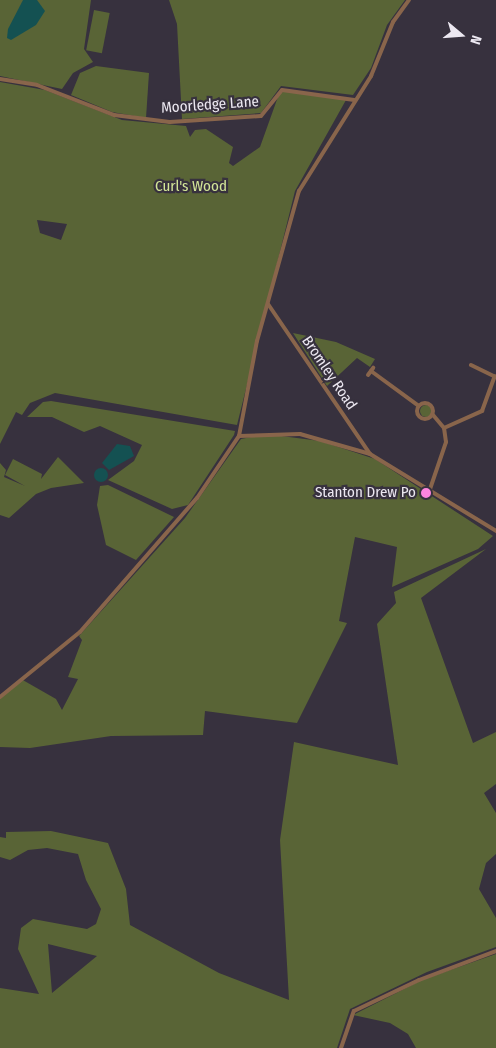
<!DOCTYPE html>
<style>
body{margin:0}
#map{position:relative;width:496px;height:1048px;overflow:hidden;background:#37313e;font-family:"Fira Sans Condensed",sans-serif}
div>[style]{position:absolute}
.green>*{inset:0;background:#596436;transform-origin:0 0}
.round{border-radius:50%}
.water>*{inset:0;background:#145152}
.street>*{height:4px;margin:-2px;padding:0 2px;transform-origin:2px;border-radius:2px;background:#89654b}
.street>.ring{margin:-2px;padding:0;box-sizing:content-box;background:none;border:4px solid #89654b;border-radius:50%}
.dots>*{width:14px;height:14px;translate:-50% -50%;box-sizing:border-box;border:2px solid #37313e;border-radius:50%}
span{translate:-50% -50%;white-space:nowrap;text-align:center;line-height:1.15;-webkit-text-stroke:4.5px #37313e;paint-order:stroke}
.street-label{font-size:15px;color:#ece8f1}
.park-label{font-size:15px;color:#d3e697}
.poi-label{font-size:15px;color:#ece8f1}
.right{translate:-100% -50%;text-align:right}
.north{position:absolute;left:436px;top:10px;width:50px;height:50px;-webkit-text-stroke:4px #37313e;paint-order:stroke;rotate:108deg;font-size:14px;font-weight:700;line-height:20px;text-align:center;color:#ece8f1}
.north::after{content:'';display:block;margin:auto;width:18px;height:22px;background:#ece8f1;clip-path:polygon(50% 0,100% 100%,50% 72%,0 100%)}
</style>
<div id="map">
<div class="green">
<div style="clip-path:polygon(0 0,91px 0,84px 49px,93px 62px,73px 73px,62px 89px,0 76px)"></div>
<div style="clip-path:polygon(169px 0,405px 0,387px 25px,371px 68px,353px 95px,281px 86px,261px 113px,182px 119px,177px 24px)"></div>
<div style="left:94px;top:10px;width:16px;height:41px;rotate:11deg"></div>
<div style="clip-path:polygon(96px 66px,149px 73px,146px 118px,112px 112px,71px 95px,80px 73px)"></div>
<div style="clip-path:polygon(evenodd,0 82px,45px 90px,122px 120px,186px 126px,190px 137px,195px 130px,206px 129px,233px 147px,229px 163px,233px 166px,260px 147px,279px 94px,285px 91px,346px 100px,295px 191px,237px 425px,55px 393px,30px 403px,22px 415px,16px 412px,0 444px,0 82px,37px 220px,67px 224px,61px 240px,40px 233px,37px 220px)"></div>
<div style="clip-path:polygon(293px 333px,336px 342px,375px 359px,370px 367px,357px 358px,327px 386px)"></div>
<div style="clip-path:polygon(51px 401px,235px 431px,234px 435px,188px 505px,172px 509px,108px 480px,134px 461px,142px 445px,100px 426px,84px 432px,52px 417px,27px 417px,43px 402px)"></div>
<div class="round" style="left:420px;top:405px;width:12px;height:12px"></div>
<div style="clip-path:polygon(266px 434px,320px 441px,375px 459px,493px 536px,478px 549px,392px 587px,397px 547px,355px 537px,339px 621px,347px 623px,297px 723px,205px 711px,203px 735px,111px 736px,30px 748px,0 747px,0 699px,21px 679px,56px 699px,62px 710px,78px 679px,68px 677px,82px 640px,79px 636px,185px 518px,241px 439px)"></div>
<div style="clip-path:polygon(58px 457px,84px 483px,51px 488px,36px 494px,9px 518px,0 515px,0 463px,6px 470px,4px 477px,25px 486px,5px 475px,13px 459px,42px 474px,41px 479px)"></div>
<div style="clip-path:polygon(108px 485px,174px 517px,136px 560px,106px 545px,97px 505px,100px 486px)"></div>
<div style="clip-path:polygon(evenodd,486px 549px,421px 598px,473px 743px,496px 732px,496px 784px,484px 793px,496px 813px,496px 854px,486px 863px,479px 889px,496px 918px,496px 947px,427px 972px,350px 1009px,337px 1048px,0 1048px,0 988px,39px 994px,18px 949px,21px 928px,33px 919px,87px 929px,96px 924px,101px 909px,86px 880px,78px 854px,47px 848px,28px 850px,10px 860px,0 857px,0 837px,6px 838px,6px 832px,51px 831px,108px 843px,126px 889px,130px 925px,219px 973px,289px 1000px,280px 840px,294px 742px,398px 765px,377px 624px,396px 603px,394px 592px,486px 549px,48px 944px,97px 956px,52px 993px,48px 944px)"></div>
<div style="clip-path:polygon(496px 954px,496px 1048px,416px 1048px,408px 1034px,390px 1023px,353px 1015px,422px 980px)"></div>
</div>
<div class="water">
<div style="clip-path:polygon(23px 0,37px 0,45px 11px,36px 25px,11px 40px,7px 38px,8px 29px)"></div>
<div style="clip-path:polygon(117px 444px,130px 446px,134px 456px,109px 470px,102px 463px)"></div>
<div class="round" style="left:94px;top:468px;width:14px;height:14px"></div>
</div>
<div class="street">
<div style="left:0;top:79px;width:37px;rotate:9deg"></div>
<div style="left:37px;top:85px;width:83px;rotate:21.3deg"></div>
<div style="left:114px;top:115px;width:56px;rotate:7.1deg"></div>
<div style="left:170px;top:122px;width:91px;rotate:-3.8deg"></div>
<div style="left:261px;top:116px;width:33px;rotate:-51deg"></div>
<div style="left:282px;top:90px;width:73px;rotate:7.9deg"></div>
<div style="left:268px;top:304px;width:181px;rotate:55.8deg"></div>
<div style="left:370px;top:454px;width:148px;rotate:31.4deg"></div>
<div style="left:471px;top:365px;width:28px;rotate:26deg"></div>
<div style="left:371px;top:371px;width:59px;rotate:36.1deg"></div>
<div style="left:368px;top:375px;width:9px;rotate:-54deg"></div>
<div class="ring" style="left:417px;top:403px;width:12px;height:12px"></div>
<div style="left:444px;top:428px;width:42px;rotate:-24.1deg"></div>
<div style="left:482px;top:411px;width:37px;rotate:-70deg"></div>
<div style="left:239px;top:436px;width:97px;rotate:-79.3deg"></div>
<div style="left:257px;top:341px;width:156px;rotate:-74.4deg"></div>
<div style="left:299px;top:191px;width:136px;rotate:-57.9deg"></div>
<div style="left:371px;top:76px;width:58px;rotate:-67.8deg"></div>
<div style="left:393px;top:22px;width:27px;rotate:-54deg"></div>
<div style="left:239px;top:436px;width:61px;rotate:-1.9deg"></div>
<div style="left:300px;top:434px;width:73px;rotate:15.9deg"></div>
<div style="left:429px;top:492px;width:53px;rotate:-71.2deg"></div>
<div style="left:446px;top:442px;width:14px;rotate:-98deg"></div>
<div style="left:444px;top:428px;width:17px;rotate:-130deg"></div>
<div style="left:0;top:697px;width:103px;rotate:-39.1deg"></div>
<div style="left:80px;top:632px;width:178px;rotate:-48.9deg"></div>
<div style="left:197px;top:498px;width:75px;rotate:-55.9deg"></div>
<div style="left:341px;top:1048px;width:39px;rotate:-71deg"></div>
<div style="left:354px;top:1011px;width:72px;rotate:-25.5deg"></div>
<div style="left:419px;top:980px;width:82px;rotate:-20.6deg"></div>
</div>
<div class="dots">
<div style="left:426px;top:493px;background:#fe85df"></div>
</div>
<div class="street-label">
<span style="left:210px;top:105px;rotate:-4deg">Moorledge Lane</span>
<span style="left:329px;top:373px;rotate:56deg">Bromley Road</span>
</div>
<div class="park-label">
<span style="left:191px;top:187px">Curl's Wood</span>
</div>
<div class="poi-label">
<span class="right" style="left:416px;top:493px">Stanton Drew Po</span>
</div>
<div class="north">N</div>
</div>
